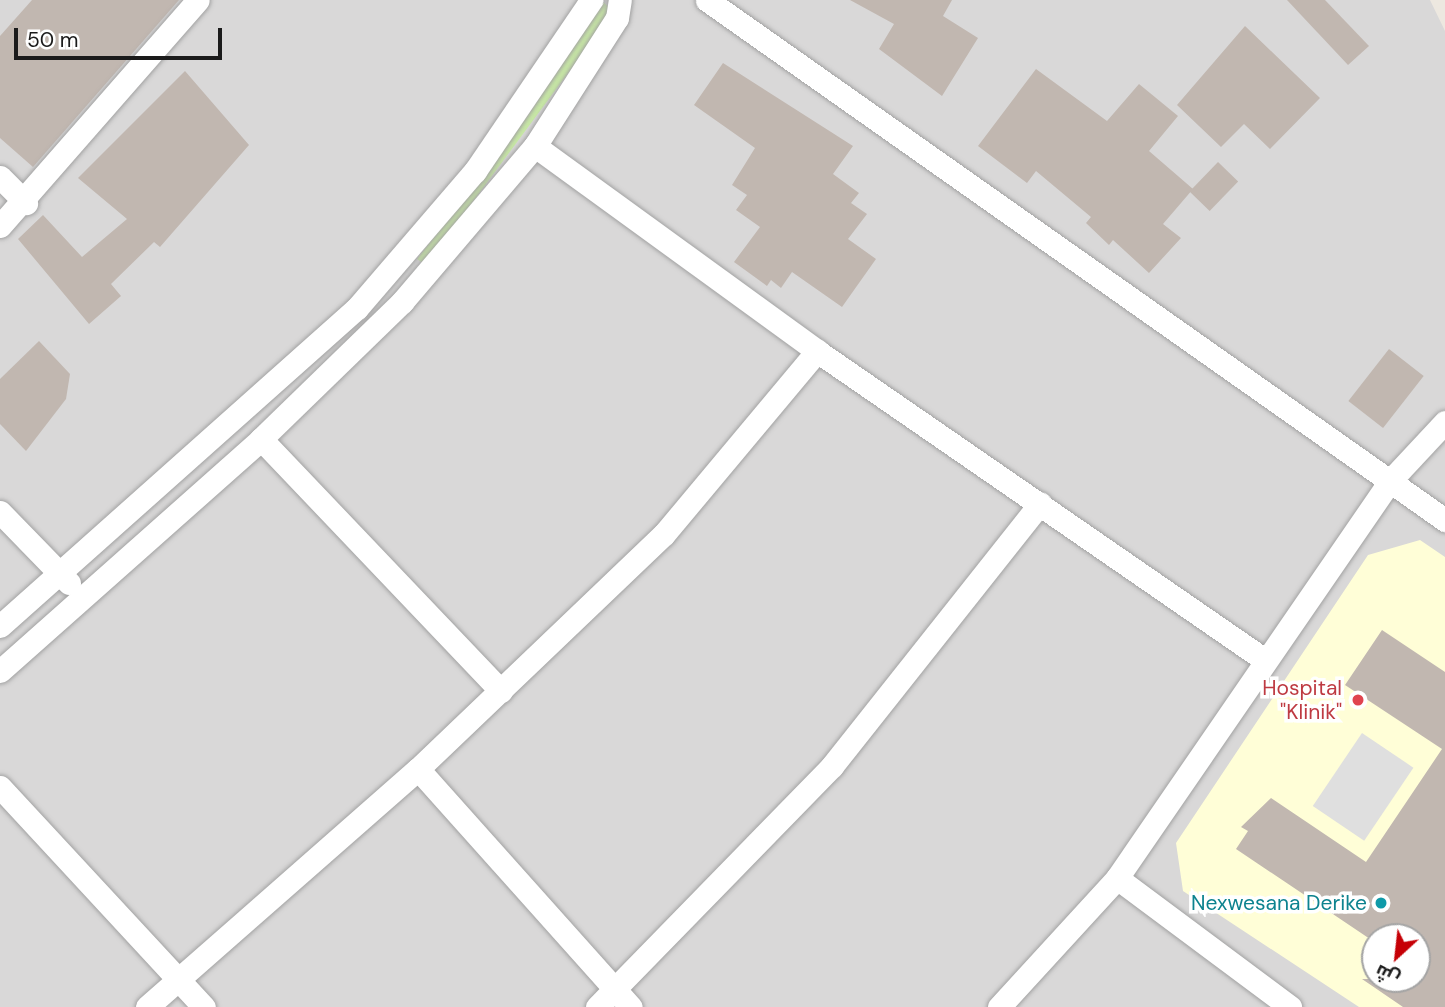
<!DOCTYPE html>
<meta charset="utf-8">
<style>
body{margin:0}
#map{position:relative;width:1445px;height:1007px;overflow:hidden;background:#ede8e0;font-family:"DM Sans",Cairo,sans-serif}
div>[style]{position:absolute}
.residential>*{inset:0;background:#d9d8d8}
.education>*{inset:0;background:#fffed7}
.grass>*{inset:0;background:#c8e9a5}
.parking>*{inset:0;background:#dfdfdf;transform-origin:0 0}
.building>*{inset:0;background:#c1b7b0;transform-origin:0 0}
.roads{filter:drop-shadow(0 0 2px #a2a2a2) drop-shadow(0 0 2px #a2a2a2)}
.minor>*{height:23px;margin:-11.5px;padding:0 11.5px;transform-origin:11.5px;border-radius:11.5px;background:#fff}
.dots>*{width:19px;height:19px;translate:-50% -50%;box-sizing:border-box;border:4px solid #fff;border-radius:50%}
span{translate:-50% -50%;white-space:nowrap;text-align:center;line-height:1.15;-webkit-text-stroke:7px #fff;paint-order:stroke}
.health-label{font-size:21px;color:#be3a42}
.right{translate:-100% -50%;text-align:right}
.culture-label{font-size:21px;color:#0d838f}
.north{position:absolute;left:1361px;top:923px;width:70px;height:70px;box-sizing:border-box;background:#fff;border:2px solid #a4a4a4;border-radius:50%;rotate:207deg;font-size:19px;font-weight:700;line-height:28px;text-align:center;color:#1b1b1b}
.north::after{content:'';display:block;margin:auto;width:24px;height:32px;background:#c60006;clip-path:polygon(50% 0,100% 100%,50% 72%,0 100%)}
.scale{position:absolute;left:14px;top:28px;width:208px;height:32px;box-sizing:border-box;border:4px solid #1b1b1b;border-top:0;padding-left:9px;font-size:21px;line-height:24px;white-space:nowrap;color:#1b1b1b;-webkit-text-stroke:5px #fff;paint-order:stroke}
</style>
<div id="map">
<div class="residential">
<div style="clip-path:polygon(evenodd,0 0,1430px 0,1445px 31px,1445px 1007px,0 1007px,0 0,1375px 937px,1417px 937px,1417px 979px,1375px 979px,1375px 937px)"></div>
</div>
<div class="education">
<div style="clip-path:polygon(evenodd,1420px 540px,1445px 557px,1445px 1007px,1359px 1007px,1183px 891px,1176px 843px,1368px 555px,1420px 540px,1375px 937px,1417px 937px,1417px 979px,1375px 979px,1375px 937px)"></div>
</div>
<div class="grass">
<div style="clip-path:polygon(601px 0,611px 9px,580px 57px,469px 207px,423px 263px,417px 259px,529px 114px)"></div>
</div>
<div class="parking">
<div style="left:1362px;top:733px;width:62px;height:88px;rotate:34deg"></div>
</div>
<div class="building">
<div style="clip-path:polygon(32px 0,179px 0,33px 167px,0 138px,0 36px)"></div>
<div style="clip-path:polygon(850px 0,952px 0,943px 16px,978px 38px,942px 96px,879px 49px,894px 24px)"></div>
<div style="clip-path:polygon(1287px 0,1325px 0,1369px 46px,1348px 65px)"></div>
<div style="clip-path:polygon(1245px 26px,1320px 98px,1270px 149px,1244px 124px,1221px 147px,1177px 105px)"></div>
<div style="clip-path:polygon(723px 63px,853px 146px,833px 174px,859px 193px,851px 203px,867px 214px,848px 239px,876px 259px,842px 307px,792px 272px,781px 288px,771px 280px,767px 286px,734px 262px,760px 227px,736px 210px,747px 195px,732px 185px,755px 148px,694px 105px)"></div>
<div style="clip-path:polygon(1036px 69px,1107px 121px,1139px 84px,1178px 116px,1149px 151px,1193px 189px,1163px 224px,1181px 238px,1149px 273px,1113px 240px,1109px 245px,1086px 223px,1091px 217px,1036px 171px,1027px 183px,978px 146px)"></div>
<div style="clip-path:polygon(185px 71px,249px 145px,160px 247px,154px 242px,111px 284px,121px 296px,89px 324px,18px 239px,43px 215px,82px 257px,127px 219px,78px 178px)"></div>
<div style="left:1218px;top:162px;width:28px;height:41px;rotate:44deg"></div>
<div style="clip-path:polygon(39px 341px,70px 374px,66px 399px,26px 451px,0 424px,0 379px)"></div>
<div style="left:1389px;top:349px;width:44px;height:66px;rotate:38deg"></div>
<div style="clip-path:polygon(1382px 630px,1445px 672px,1445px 1007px,1403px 1007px,1362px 979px,1417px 979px,1417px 937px,1367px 937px,1236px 849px,1248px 831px,1241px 827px,1271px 798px,1366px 862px,1442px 749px,1345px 685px)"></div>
</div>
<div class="roads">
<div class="minor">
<div style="left:707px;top:0;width:903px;rotate:35.17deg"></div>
<div style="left:535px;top:146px;width:349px;rotate:36deg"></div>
<div style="left:817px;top:351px;width:544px;rotate:34.6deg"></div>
<div style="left:0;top:177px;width:37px;rotate:45deg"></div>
<div style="left:0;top:226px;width:300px;rotate:-48.8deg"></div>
<div style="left:261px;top:439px;width:348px;rotate:46.4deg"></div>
<div style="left:0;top:512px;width:99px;rotate:45.8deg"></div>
<div style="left:0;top:626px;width:478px;rotate:-41.7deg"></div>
<div style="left:357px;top:308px;width:181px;rotate:-49.3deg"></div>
<div style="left:475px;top:171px;width:207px;rotate:-55.8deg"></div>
<div style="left:0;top:671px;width:349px;rotate:-41.6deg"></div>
<div style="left:261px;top:439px;width:197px;rotate:-44.2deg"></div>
<div style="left:402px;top:302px;width:205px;rotate:-49.6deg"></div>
<div style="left:535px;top:146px;width:152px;rotate:-57.4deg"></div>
<div style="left:617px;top:18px;width:18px;rotate:-81deg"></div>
<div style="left:418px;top:769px;width:340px;rotate:-43.7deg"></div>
<div style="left:664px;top:534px;width:239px;rotate:-50.1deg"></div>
<div style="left:0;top:787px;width:300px;rotate:47.2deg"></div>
<div style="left:1117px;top:878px;width:216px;rotate:36.7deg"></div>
<div style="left:147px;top:1007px;width:361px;rotate:-41.3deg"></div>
<div style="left:418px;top:769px;width:319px;rotate:48.2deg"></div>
<div style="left:597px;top:1007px;width:337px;rotate:-45.7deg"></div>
<div style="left:832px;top:766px;width:335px;rotate:-51.6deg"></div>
<div style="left:999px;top:1007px;width:175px;rotate:-47.5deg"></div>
<div style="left:1117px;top:878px;width:480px;rotate:-55.5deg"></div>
<div style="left:1389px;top:482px;width:82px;rotate:-47deg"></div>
</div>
</div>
<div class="dots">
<div style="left:1358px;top:700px;background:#e0444e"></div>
<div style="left:1381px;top:903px;background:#0f9aa8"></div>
</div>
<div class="health-label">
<span class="right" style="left:1342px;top:700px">Hospital<br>"Klinik"</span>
</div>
<div class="culture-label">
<span class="right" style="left:1367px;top:903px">Nexwesana Derike</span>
</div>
<div class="north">ش</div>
<div class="scale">50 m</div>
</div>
